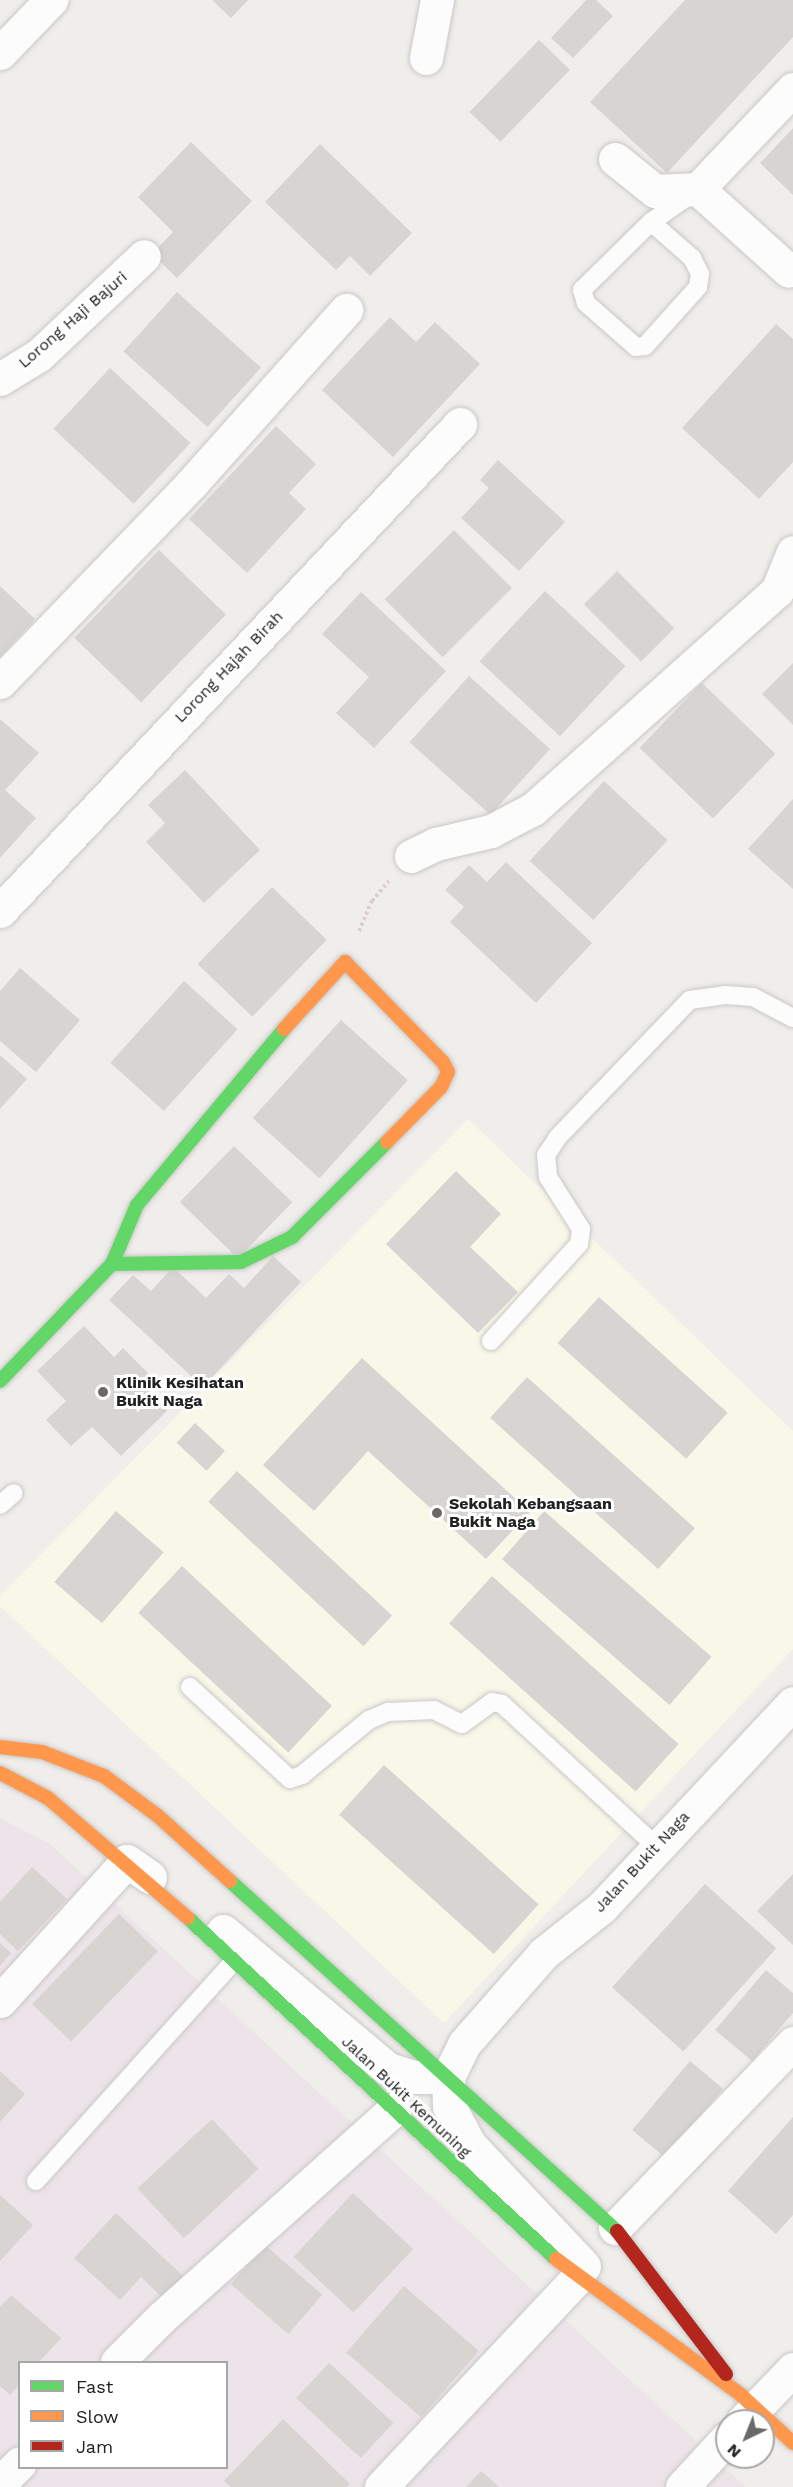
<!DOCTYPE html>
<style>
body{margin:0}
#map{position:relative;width:793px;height:2487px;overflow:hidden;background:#f0eeeb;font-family:"Work Sans",sans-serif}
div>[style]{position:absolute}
.industrial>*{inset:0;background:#ede4e9}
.education>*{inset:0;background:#f8f7e8}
.building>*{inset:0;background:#d7d4d2;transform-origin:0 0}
.path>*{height:4px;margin-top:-2px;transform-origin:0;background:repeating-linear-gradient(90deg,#dccecd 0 3px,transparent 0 6px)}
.roads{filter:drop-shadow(0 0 2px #c9c8c7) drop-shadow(0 0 2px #c9c8c7)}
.lane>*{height:18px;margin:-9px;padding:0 9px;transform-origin:9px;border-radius:9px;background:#fdfcfc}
.street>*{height:33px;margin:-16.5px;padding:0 16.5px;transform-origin:16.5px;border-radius:16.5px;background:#fdfcfc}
.fast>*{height:14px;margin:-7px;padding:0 7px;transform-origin:7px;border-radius:7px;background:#63d668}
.slow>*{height:14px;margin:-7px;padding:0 7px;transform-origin:7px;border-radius:7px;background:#ff974d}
.jam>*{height:14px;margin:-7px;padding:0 7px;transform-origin:7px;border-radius:7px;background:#b3261e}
.dots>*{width:16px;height:16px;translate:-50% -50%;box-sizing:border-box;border:3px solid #fff;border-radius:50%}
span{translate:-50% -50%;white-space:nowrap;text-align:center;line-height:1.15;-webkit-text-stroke:6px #fff;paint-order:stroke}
.street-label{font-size:16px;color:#222}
.poi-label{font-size:16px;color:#222;font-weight:700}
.left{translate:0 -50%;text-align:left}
.legend{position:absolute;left:18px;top:2361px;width:210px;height:108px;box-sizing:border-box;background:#fff;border:2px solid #a7a7a7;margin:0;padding:8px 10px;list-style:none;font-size:18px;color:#222}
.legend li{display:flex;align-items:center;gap:12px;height:30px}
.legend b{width:30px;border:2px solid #a7a7a7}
.north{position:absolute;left:715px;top:2409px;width:60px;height:60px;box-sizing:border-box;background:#fff;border:2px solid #a7a7a7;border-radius:50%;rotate:223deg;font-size:16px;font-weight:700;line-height:24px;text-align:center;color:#222}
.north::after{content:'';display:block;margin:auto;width:21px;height:27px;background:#6a6968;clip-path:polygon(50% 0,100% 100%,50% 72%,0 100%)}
</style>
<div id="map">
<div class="industrial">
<div style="clip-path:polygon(evenodd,0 1818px,50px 1844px,746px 2487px,0 2487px,0 1818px,20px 2362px,226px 2362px,226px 2468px,20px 2468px,20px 2362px)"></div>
</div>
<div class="education">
<div style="clip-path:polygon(468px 1119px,793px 1431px,793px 1649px,444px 2023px,0 1606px,0 1596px)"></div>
</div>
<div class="building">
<div style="clip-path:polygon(212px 0,248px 0,231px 18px)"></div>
<div style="clip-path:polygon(586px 0,596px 0,613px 16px,573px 58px,551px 38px)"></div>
<div style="clip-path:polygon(685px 0,793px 0,793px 37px,667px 173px,590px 102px)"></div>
<div style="left:539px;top:40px;width:43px;height:100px;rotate:44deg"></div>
<div style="clip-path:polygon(793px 128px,793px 195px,760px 163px)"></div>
<div style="clip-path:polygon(191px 142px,252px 201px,177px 278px,152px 254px,173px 232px,138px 197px)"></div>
<div style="clip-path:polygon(320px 144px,412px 233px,370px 276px,350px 256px,336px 270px,265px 202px)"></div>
<div style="left:177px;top:292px;width:113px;height:80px;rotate:42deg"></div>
<div style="clip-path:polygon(390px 317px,416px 342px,435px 322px,480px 364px,393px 457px,322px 390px)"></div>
<div style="clip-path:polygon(776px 324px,793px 339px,793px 462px,759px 499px,682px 428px)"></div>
<div style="left:110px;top:368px;width:110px;height:83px;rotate:43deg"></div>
<div style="clip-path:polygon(276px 426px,316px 464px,289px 493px,306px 509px,247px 573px,189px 519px)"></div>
<div style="clip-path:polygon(498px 460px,565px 522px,519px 571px,461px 518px,489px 488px,480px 480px)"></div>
<div style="left:454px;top:530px;width:82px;height:98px;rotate:45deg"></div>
<div style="left:159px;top:550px;width:93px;height:122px;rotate:44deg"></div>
<div style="left:617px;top:571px;width:81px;height:47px;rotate:45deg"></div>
<div style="clip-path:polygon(0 586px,35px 619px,0 657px)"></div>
<div style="left:545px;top:591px;width:110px;height:96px;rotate:43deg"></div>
<div style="clip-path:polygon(361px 592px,446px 671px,374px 748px,336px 713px,369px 677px,322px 634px)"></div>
<div style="clip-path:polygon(793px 663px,793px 725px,762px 694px)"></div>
<div style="left:469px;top:676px;width:109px;height:89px;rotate:42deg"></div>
<div style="left:702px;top:683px;width:102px;height:90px;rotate:44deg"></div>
<div style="clip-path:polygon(0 719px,39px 753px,5px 790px,36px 818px,0 858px)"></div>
<div style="clip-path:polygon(185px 770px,260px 850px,204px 903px,146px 842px,165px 823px,148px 805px)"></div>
<div style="left:604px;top:781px;width:87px;height:109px;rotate:43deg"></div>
<div style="clip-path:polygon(793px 799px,793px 889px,748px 849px)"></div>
<div style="clip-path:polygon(506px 862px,592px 943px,536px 1003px,450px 922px,464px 907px,445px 890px,469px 865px,487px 882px)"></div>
<div style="left:272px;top:887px;width:76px;height:107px;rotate:44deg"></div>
<div style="clip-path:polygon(20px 968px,80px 1020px,36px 1072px,0 1041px,0 991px)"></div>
<div style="left:184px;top:981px;width:72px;height:110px;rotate:42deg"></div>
<div style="left:341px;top:1020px;width:90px;height:132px;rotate:42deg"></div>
<div style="clip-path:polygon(0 1055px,27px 1079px,0 1109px)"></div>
<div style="left:234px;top:1146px;width:81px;height:78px;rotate:44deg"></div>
<div style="clip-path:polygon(456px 1171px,501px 1214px,470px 1247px,518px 1292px,478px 1333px,386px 1244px)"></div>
<div style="clip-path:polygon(273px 1256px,301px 1282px,203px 1387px,109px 1300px,133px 1275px,151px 1291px,173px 1267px,206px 1298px,229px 1274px,244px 1288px)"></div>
<div style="left:599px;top:1297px;width:173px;height:62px;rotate:42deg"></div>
<div style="clip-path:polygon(84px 1326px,114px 1357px,123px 1348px,149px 1374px,141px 1383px,167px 1411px,121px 1456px,92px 1427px,71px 1446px,46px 1420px,66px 1401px,37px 1371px)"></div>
<div style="clip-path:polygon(362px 1358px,530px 1512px,486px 1559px,368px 1451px,314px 1511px,263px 1465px)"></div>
<div style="left:527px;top:1377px;width:226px;height:55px;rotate:42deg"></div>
<div style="left:195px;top:1423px;width:41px;height:27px;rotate:43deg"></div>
<div style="left:237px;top:1471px;width:212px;height:42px;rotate:43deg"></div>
<div style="left:116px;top:1511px;width:63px;height:94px;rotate:41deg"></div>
<div style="left:544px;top:1511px;width:222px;height:64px;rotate:41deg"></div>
<div style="left:182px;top:1566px;width:205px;height:64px;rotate:43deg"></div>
<div style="left:492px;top:1576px;width:251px;height:64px;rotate:42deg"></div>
<div style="left:384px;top:1765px;width:208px;height:67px;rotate:42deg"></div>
<div style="clip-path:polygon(32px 1867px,67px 1899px,18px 1951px,0 1934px,0 1902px)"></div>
<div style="clip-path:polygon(793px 1874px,793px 1945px,757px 1911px)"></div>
<div style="left:705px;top:1884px;width:96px;height:139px;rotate:42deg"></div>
<div style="left:119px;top:1914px;width:54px;height:125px;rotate:44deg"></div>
<div style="clip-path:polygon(0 1943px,11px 1953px,0 1966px)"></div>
<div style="clip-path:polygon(766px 1970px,793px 1993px,793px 2013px,752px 2061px,715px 2030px)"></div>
<div style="left:690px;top:2061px;width:43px;height:90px;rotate:40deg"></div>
<div style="clip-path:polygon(0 2071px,25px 2094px,0 2122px)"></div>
<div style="clip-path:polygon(793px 2117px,793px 2215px,776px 2234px,728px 2191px)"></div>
<div style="left:212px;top:2119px;width:68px;height:102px;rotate:47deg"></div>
<div style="left:353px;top:2193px;width:82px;height:87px;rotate:43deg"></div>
<div style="clip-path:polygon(0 2195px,33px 2225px,0 2261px)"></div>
<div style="clip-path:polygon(116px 2213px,184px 2277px,164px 2299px,141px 2277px,120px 2300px,74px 2258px)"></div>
<div style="left:265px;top:2245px;width:76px;height:52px;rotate:41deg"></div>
<div style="left:404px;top:2286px;width:99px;height:88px;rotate:41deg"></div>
<div style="clip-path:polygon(11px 2295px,61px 2338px,39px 2362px,20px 2362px,20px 2384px,10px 2395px,0 2386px,0 2307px)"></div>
<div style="left:329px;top:2363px;width:88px;height:48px;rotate:43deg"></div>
<div style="clip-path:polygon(283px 2419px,350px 2484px,347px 2487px,231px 2487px,224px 2481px)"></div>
<div style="clip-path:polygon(481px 2471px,499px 2487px,466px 2487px)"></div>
</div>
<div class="path">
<div style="left:359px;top:931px;width:33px;rotate:-67deg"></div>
<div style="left:372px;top:901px;width:26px;rotate:-50deg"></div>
</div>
<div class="roads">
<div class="lane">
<div style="left:651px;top:222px;width:55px;rotate:41.3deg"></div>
<div style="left:692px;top:258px;width:18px;rotate:63deg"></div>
<div style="left:700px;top:274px;width:13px;rotate:99deg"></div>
<div style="left:698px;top:287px;width:79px;rotate:131.9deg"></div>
<div style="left:645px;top:346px;width:9px;rotate:174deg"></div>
<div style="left:636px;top:347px;width:67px;rotate:-138.7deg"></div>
<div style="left:586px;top:303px;width:14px;rotate:-107deg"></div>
<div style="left:582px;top:290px;width:97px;rotate:-44.6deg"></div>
<div style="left:651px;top:222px;width:52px;rotate:-34.9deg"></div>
<div style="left:491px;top:1341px;width:131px;rotate:-47.8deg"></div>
<div style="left:579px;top:1244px;width:15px;rotate:-82deg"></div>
<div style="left:581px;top:1229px;width:62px;rotate:-122.4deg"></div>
<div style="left:548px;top:1177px;width:22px;rotate:-95deg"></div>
<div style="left:546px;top:1155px;width:22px;rotate:-56deg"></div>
<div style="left:558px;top:1137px;width:190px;rotate:-46.1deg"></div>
<div style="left:690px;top:1000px;width:35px;rotate:-8deg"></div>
<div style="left:725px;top:995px;width:28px;rotate:4deg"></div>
<div style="left:753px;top:997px;width:45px;rotate:27.7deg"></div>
<div style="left:0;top:1505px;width:18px;rotate:-41deg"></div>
<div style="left:190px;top:1687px;width:136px;rotate:42.6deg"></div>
<div style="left:290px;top:1779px;width:13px;rotate:-18deg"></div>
<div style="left:302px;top:1775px;width:87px;rotate:-39.4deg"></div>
<div style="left:369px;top:1720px;width:21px;rotate:-23deg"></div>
<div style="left:388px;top:1712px;width:46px;rotate:-2.5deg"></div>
<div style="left:434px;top:1710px;width:31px;rotate:27deg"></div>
<div style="left:462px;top:1724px;width:37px;rotate:-36deg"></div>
<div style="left:492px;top:1702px;width:10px;rotate:11deg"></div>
<div style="left:502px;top:1704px;width:209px;rotate:42.7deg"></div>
<div style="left:36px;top:2181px;width:297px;rotate:-48deg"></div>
</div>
<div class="street">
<div style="left:0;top:53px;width:74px;rotate:-46.1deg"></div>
<div style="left:426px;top:58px;width:59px;rotate:-79.3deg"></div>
<div style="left:615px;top:159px;width:51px;rotate:38.7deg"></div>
<div style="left:655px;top:191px;width:43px;rotate:-2.7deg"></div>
<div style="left:698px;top:189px;width:122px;rotate:42deg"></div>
<div style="left:698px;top:189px;width:138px;rotate:-46.5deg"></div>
<div style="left:0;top:379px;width:46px;rotate:-31.6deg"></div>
<div style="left:39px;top:355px;width:144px;rotate:-43.3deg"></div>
<div style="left:0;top:682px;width:277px;rotate:-46deg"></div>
<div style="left:192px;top:483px;width:232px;rotate:-48.3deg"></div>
<div style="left:411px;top:856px;width:28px;rotate:-26deg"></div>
<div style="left:436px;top:844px;width:57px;rotate:-13.3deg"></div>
<div style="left:491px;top:831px;width:47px;rotate:-27.6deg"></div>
<div style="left:533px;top:809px;width:327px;rotate:-41.8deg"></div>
<div style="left:777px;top:591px;width:42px;rotate:-67.7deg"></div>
<div style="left:0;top:911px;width:670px;rotate:-46.63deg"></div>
<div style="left:223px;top:1931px;width:215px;rotate:39.9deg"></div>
<div style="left:388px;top:2069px;width:28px;rotate:17deg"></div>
<div style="left:415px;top:2077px;width:33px"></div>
<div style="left:0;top:2001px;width:189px;rotate:-47.8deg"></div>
<div style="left:127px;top:1861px;width:28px;rotate:35deg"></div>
<div style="left:615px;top:2228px;width:257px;rotate:-46.1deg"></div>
<div style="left:584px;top:2266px;width:166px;rotate:-133.3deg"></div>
<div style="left:470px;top:2145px;width:44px;rotate:-118.3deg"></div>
<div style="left:449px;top:2106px;width:29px;rotate:-92deg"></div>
<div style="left:448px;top:2077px;width:37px;rotate:-64deg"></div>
<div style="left:464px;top:2044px;width:121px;rotate:-48.7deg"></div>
<div style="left:544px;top:1953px;width:74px;rotate:-38.4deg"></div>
<div style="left:602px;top:1907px;width:279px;rotate:-46.9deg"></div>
<div style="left:117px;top:2362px;width:64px;rotate:-45deg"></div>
<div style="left:162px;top:2317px;width:312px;rotate:-41.8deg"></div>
<div style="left:743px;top:2421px;width:72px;rotate:-46.1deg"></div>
<div style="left:0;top:2483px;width:28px;rotate:-45deg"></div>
<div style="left:381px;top:2487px;width:287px;rotate:-46.8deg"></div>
<div style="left:682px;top:2487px;width:67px;rotate:-47.4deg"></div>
</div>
<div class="fast">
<div style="left:112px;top:1264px;width:64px;rotate:-67deg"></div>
<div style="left:137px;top:1205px;width:229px;rotate:-50.1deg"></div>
<div style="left:0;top:1381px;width:162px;rotate:-46.3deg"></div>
<div style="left:112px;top:1264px;width:129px;rotate:-0.9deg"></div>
<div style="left:241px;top:1262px;width:57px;rotate:-26.1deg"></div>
<div style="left:292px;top:1237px;width:134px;rotate:-45deg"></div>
<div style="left:230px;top:1881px;width:522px;rotate:42.13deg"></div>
<div style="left:188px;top:1918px;width:502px;rotate:42.82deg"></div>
</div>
<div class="slow">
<div style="left:284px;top:1029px;width:91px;rotate:-47.7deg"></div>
<div style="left:345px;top:962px;width:140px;rotate:45.6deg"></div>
<div style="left:443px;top:1062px;width:11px;rotate:63deg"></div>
<div style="left:448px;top:1072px;width:17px;rotate:115deg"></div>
<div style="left:441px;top:1087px;width:77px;rotate:134.5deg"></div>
<div style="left:0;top:1747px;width:42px;rotate:6.8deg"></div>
<div style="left:42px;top:1752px;width:66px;rotate:21.2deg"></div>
<div style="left:104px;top:1776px;width:67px;rotate:36.5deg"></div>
<div style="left:158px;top:1816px;width:97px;rotate:42.1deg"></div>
<div style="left:0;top:1773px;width:54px;rotate:27.5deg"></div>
<div style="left:48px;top:1798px;width:184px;rotate:40.6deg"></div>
<div style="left:556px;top:2259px;width:230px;rotate:36.3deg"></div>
<div style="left:741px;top:2395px;width:71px;rotate:42.7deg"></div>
</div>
<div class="jam">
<div style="left:617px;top:2231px;width:180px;rotate:52.7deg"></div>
</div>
</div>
<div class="dots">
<div style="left:103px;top:1392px;background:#6a6968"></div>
<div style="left:437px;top:1513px;background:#6a6968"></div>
</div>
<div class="street-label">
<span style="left:73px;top:320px;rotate:-41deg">Lorong Haji Bajuri</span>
<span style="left:229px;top:667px;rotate:-46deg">Lorong Hajah Birah</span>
<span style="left:642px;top:1862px;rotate:-47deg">Jalan Bukit Naga</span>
<span style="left:406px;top:2097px;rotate:43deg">Jalan Bukit Kemuning</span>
</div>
<div class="poi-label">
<span class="left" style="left:116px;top:1392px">Klinik Kesihatan<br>Bukit Naga</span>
<span class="left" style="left:449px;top:1513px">Sekolah Kebangsaan<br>Bukit Naga</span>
</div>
<ul class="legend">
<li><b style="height:8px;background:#63d668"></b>Fast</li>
<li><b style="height:8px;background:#ff974d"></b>Slow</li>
<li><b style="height:8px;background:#b3261e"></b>Jam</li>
</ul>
<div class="north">N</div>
</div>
